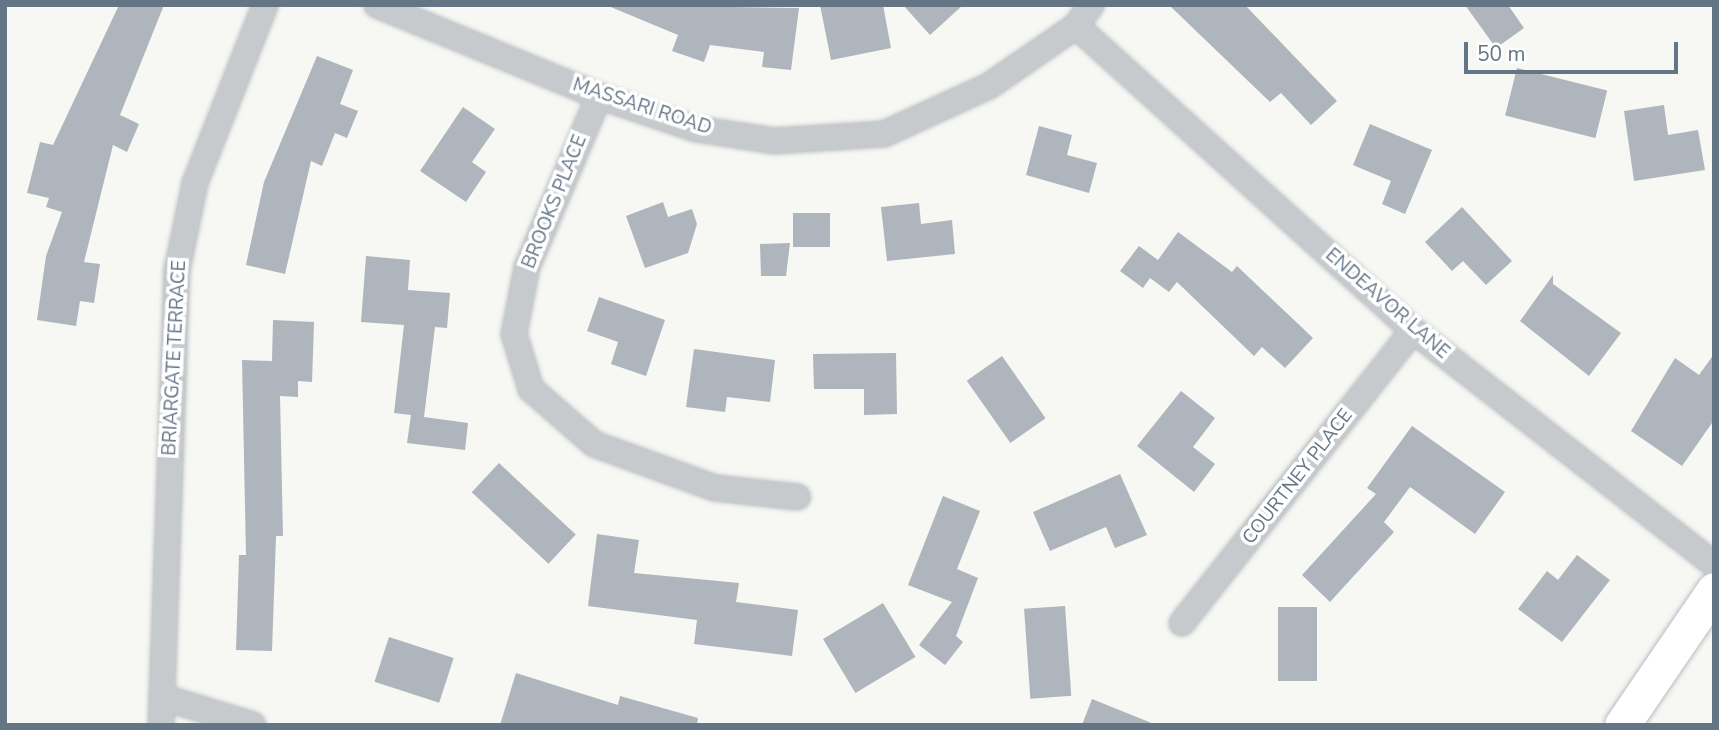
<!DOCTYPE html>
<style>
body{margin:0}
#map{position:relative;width:1719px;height:730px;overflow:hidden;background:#f7f7f3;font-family:"Nunito Sans",sans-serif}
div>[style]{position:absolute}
.building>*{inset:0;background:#aeb5bc;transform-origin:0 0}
.roads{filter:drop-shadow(0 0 2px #b8bdc2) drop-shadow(0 0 2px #b8bdc2)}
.street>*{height:24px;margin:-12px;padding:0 12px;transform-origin:12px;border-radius:12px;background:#c6cacd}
.secondary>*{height:35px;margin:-17.5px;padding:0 17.5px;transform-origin:17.5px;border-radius:17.5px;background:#fff}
span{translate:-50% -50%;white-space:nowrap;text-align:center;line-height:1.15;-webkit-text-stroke:7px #fff;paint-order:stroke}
.street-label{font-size:19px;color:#647586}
.frame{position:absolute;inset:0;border:7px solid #647586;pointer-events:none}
.scale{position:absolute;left:1464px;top:42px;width:214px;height:32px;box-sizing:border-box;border:4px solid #647586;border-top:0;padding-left:9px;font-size:21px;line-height:24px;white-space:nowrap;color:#647586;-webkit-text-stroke:5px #fff;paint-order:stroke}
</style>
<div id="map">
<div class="building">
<div style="clip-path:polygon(119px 5px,164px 5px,120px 115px,139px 124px,127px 152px,113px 145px,84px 262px,100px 264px,94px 303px,80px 301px,76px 326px,37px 320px,46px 256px,62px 212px,46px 207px,49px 198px,27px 193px,40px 142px,53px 145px)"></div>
<div style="clip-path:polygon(606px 5px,799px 8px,791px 70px,762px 67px,764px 52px,710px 45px,704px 62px,672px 51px,678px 35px)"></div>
<div style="clip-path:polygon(820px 5px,883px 5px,891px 48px,831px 60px)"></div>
<div style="clip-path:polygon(903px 5px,963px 5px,930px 35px)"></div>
<div style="clip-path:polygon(1169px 5px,1245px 5px,1337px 101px,1311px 125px,1281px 93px,1270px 102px)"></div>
<div style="clip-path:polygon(1465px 5px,1508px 5px,1524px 28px,1496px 48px)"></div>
<div style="clip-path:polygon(317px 56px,353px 70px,340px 104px,358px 111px,347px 138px,335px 133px,322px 166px,311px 161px,285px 274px,246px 265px,264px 182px)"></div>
<div style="left:1517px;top:68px;width:93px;height:49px;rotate:14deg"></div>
<div style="clip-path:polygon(1664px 105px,1668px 135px,1698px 130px,1705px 170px,1634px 181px,1624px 111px)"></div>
<div style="clip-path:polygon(463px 107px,495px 129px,472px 162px,486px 172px,466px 202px,420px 171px)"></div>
<div style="clip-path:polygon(1370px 124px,1432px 150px,1405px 214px,1382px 204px,1391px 181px,1353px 165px)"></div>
<div style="clip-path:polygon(1039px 126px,1072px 135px,1067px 155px,1097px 163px,1089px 193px,1026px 175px)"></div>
<div style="clip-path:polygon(663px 202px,668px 217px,692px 209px,697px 224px,688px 253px,645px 268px,626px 216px)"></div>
<div style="clip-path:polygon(919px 203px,921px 224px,952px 220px,955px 254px,887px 261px,881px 207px)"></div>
<div style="clip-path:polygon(1462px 207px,1512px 261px,1486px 285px,1463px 261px,1452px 271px,1425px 242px)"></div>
<div style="left:830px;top:213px;width:34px;height:37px;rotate:90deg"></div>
<div style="clip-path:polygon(1178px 232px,1232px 272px,1237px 266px,1313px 338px,1285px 368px,1262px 347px,1254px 356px,1177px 282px,1169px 292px,1150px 278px,1143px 288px,1120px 271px,1139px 246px,1158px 260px)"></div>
<div style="clip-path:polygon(790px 243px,786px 276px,761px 276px,760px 244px)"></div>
<div style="clip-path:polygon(366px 256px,410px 260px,408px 290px,450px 293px,447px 328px,435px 327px,424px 417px,468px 423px,465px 450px,407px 443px,411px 415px,394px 413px,404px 325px,361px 322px)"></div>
<div style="clip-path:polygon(1553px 275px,1553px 284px,1621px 333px,1589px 376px,1520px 321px)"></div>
<div style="clip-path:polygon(599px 297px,665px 320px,646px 376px,611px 364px,618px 342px,587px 331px)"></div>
<div style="clip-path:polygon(273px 320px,314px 322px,312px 382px,298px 381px,298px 397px,280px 396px,283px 536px,276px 536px,272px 651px,236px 650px,239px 555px,246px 555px,242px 360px,272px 361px)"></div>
<div style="clip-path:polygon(694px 349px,775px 360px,770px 402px,727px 397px,725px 412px,686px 407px)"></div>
<div style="clip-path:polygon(896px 353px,897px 414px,864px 415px,864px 389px,814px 389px,813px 354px)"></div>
<div style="clip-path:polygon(1714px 354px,1714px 420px,1682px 466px,1631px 431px,1675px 358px,1699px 375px)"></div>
<div style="left:1002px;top:356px;width:76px;height:43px;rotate:55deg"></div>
<div style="clip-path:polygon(1181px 391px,1215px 418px,1193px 447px,1215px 464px,1194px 492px,1137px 446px)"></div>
<div style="clip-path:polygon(1412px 426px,1505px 492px,1475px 534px,1410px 487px,1384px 522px,1394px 532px,1330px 602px,1302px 575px,1376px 494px,1367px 488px)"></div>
<div style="left:499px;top:463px;width:105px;height:40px;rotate:43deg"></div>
<div style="clip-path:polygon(1120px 474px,1147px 535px,1115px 548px,1106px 527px,1050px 551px,1033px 512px)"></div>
<div style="clip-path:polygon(943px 496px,980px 511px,957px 569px,978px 578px,956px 636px,963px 642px,945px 665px,919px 645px,952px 602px,908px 585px)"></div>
<div style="clip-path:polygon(597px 534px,639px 540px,634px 573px,739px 583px,736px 602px,798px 610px,792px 656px,694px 644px,697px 620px,588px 606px)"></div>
<div style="clip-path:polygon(1577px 555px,1610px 580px,1562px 642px,1518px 609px,1547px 571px,1558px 580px)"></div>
<div style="left:883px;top:603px;width:63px;height:70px;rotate:59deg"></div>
<div style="left:1065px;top:606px;width:90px;height:41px;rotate:86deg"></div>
<div style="left:1317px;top:607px;width:74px;height:39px;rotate:90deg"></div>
<div style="left:389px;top:637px;width:68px;height:47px;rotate:18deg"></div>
<div style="clip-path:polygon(516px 673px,618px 705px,620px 696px,698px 718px,697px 725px,500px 725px)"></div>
<div style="clip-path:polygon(1092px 699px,1154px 724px,1154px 725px,1082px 725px)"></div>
</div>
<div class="roads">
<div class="street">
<div style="left:377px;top:5px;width:240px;rotate:22.3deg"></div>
<div style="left:599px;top:96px;width:102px;rotate:18.8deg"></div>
<div style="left:696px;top:129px;width:79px;rotate:8.7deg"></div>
<div style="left:774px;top:141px;width:110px;rotate:-3.6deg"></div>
<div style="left:884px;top:134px;width:115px;rotate:-24.6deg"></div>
<div style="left:989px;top:86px;width:106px;rotate:-34.6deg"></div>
<div style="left:1076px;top:26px;width:26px;rotate:-54deg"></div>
<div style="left:1076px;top:26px;width:454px;rotate:42.1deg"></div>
<div style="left:1413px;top:330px;width:381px;rotate:37.9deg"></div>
<div style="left:599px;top:96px;width:186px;rotate:112.8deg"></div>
<div style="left:527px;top:267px;width:68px;rotate:101deg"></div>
<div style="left:514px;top:334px;width:58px;rotate:72.8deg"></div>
<div style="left:531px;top:389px;width:84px;rotate:41.1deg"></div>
<div style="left:594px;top:444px;width:129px;rotate:20deg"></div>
<div style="left:715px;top:488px;width:83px;rotate:6.2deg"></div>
<div style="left:1182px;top:623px;width:373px;rotate:-51.7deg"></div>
<div style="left:162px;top:697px;width:95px;rotate:17.1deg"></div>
<div style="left:161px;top:725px;width:455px;rotate:-88deg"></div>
<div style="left:177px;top:270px;width:89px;rotate:-78.3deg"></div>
<div style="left:195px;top:183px;width:191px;rotate:-68.5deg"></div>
</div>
<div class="secondary">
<div style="left:1622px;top:725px;width:163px;rotate:-55.7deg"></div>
</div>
</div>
<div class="street-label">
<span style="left:642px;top:107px;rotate:18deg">MASSARI ROAD</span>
<span style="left:555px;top:202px;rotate:-68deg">BROOKS PLACE</span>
<span style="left:1387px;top:304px;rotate:41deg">ENDEAVOR LANE</span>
<span style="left:175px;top:358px;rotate:-87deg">BRIARGATE TERRACE</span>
<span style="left:1298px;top:477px;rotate:-52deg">COURTNEY PLACE</span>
</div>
<div class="frame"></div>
<div class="scale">50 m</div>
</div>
